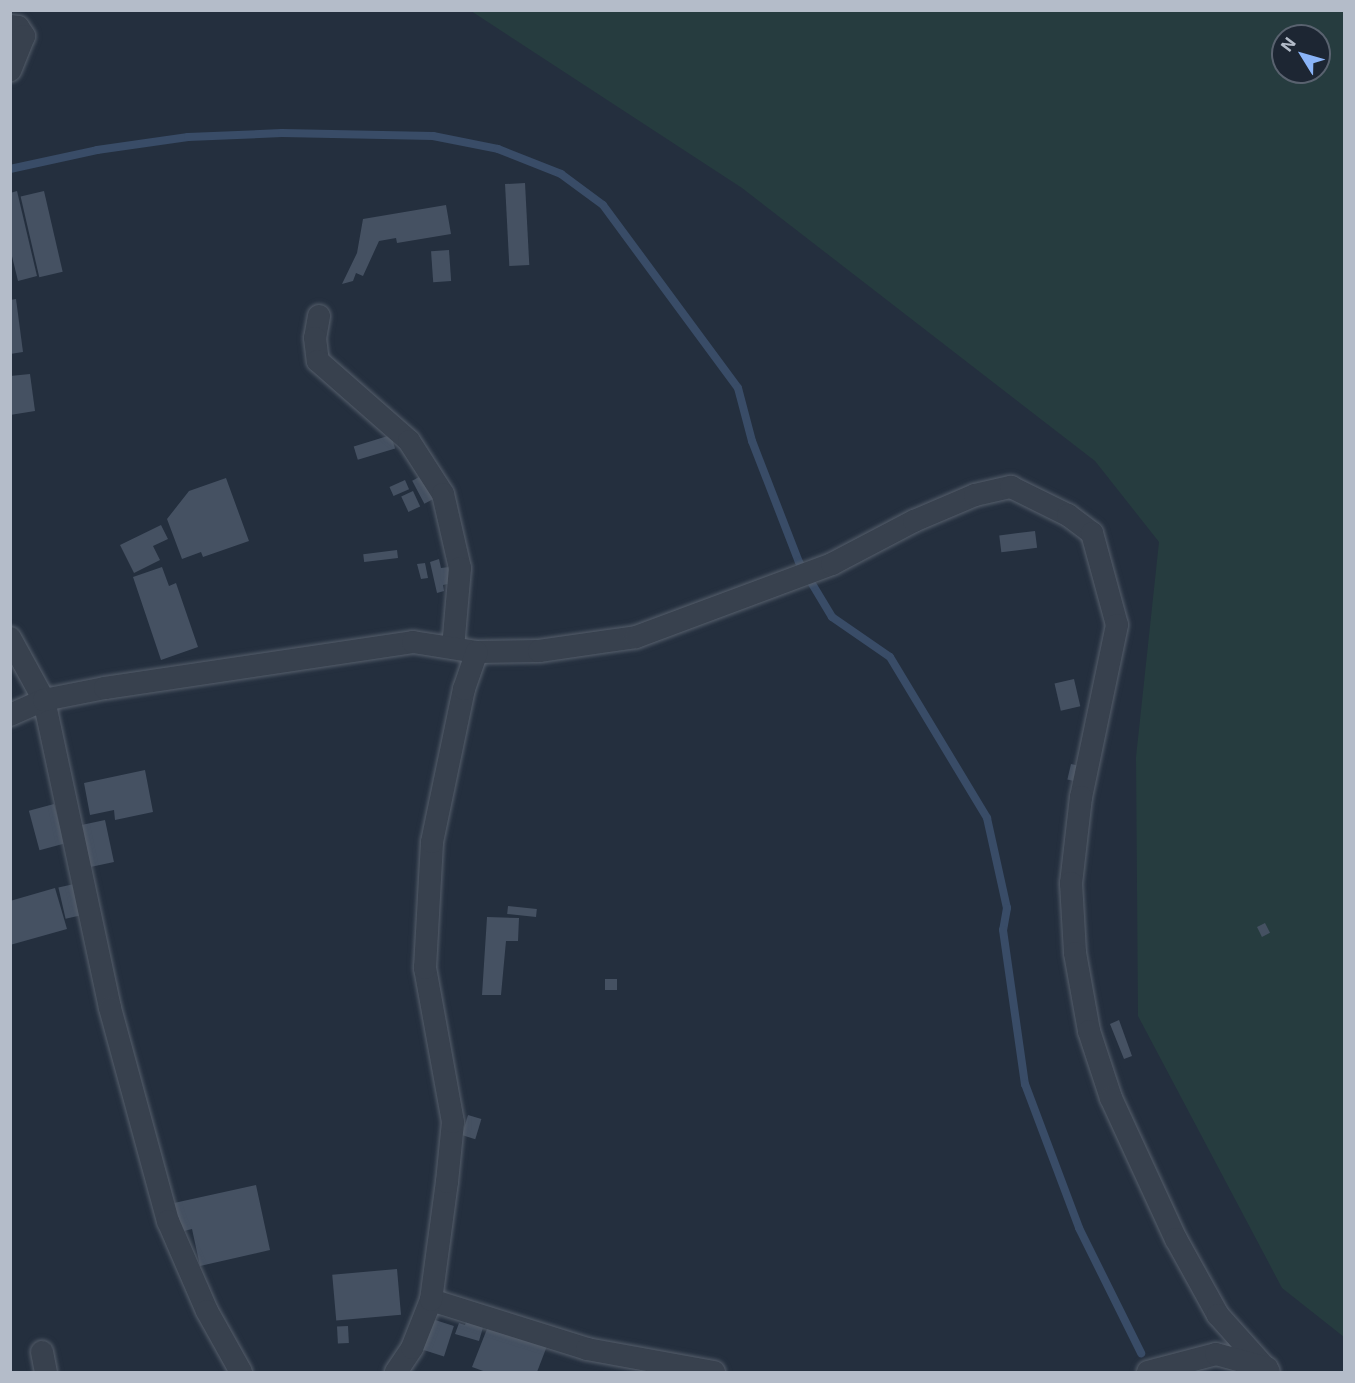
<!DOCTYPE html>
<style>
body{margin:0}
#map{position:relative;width:1355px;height:1383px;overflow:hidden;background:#242f3e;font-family:Inter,sans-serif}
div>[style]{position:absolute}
.green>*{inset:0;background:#263c3f}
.stream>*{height:8px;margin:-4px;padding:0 4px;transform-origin:4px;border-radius:4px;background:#394c67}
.building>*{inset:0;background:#455162;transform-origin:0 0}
.roads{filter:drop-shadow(0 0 2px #565f6c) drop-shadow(0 0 2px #565f6c)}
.minor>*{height:22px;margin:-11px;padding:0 11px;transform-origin:11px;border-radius:11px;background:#38414e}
span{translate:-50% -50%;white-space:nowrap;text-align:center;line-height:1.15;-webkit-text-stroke:5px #1d2633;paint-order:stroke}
.frame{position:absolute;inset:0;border:12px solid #b4bcc9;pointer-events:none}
.north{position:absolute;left:1271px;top:24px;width:60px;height:60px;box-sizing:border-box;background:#1d2633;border:2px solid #59626f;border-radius:50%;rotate:307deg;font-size:16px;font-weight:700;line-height:24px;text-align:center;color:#b4bcc9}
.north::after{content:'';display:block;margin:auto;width:21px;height:27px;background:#8ab4f8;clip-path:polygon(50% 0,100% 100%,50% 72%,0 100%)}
</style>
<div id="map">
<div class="green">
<div style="clip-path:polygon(evenodd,471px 11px,1344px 11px,1344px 1337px,1282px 1288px,1138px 1016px,1136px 757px,1159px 542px,1095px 461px,742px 188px,471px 11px,1283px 36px,1319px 36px,1319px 72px,1283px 72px,1283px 36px)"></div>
</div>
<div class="stream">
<div style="left:10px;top:169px;width:89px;rotate:-12.3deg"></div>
<div style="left:97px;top:150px;width:92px;rotate:-8.1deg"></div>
<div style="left:188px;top:137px;width:94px;rotate:-2.4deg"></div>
<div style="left:282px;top:133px;width:151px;rotate:1.1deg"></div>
<div style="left:433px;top:136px;width:66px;rotate:11.3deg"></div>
<div style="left:498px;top:149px;width:68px;rotate:21.6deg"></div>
<div style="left:561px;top:174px;width:52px;rotate:36.4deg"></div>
<div style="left:603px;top:205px;width:227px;rotate:53.6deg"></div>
<div style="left:738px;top:388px;width:55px;rotate:75.2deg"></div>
<div style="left:752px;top:441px;width:130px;rotate:68.8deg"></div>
<div style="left:799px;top:562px;width:64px;rotate:59deg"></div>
<div style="left:832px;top:617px;width:70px;rotate:34.6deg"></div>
<div style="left:890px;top:657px;width:188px;rotate:58.9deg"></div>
<div style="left:987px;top:818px;width:92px;rotate:77.5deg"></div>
<div style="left:1007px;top:908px;width:22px;rotate:100deg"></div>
<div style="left:1003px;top:930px;width:156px;rotate:81.9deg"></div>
<div style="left:1025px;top:1084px;width:154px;rotate:69.4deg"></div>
<div style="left:1079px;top:1228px;width:140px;rotate:63.6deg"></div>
</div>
<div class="building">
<div style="left:525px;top:183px;width:82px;height:20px;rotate:87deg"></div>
<div style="clip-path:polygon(17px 191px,37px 276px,18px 281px,10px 248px,10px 193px)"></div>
<div style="left:44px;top:191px;width:83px;height:24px;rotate:77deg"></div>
<div style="clip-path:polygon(446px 205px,451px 234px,397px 243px,396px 238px,379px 241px,363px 276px,356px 273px,353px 281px,342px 284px,357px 253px,363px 219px)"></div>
<div style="left:449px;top:250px;width:31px;height:18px;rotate:86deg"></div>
<div style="clip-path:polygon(16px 299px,23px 352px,10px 354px,10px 300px)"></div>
<div style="clip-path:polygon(30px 374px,35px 411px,10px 415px,10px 376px)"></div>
<div style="left:391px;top:435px;width:14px;height:39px;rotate:73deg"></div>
<div style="left:421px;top:476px;width:26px;height:10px;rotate:62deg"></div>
<div style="clip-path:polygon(226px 478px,249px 541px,203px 557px,201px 552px,182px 559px,167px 519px,189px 491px)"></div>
<div style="left:405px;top:480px;width:10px;height:17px;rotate:66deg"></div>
<div style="left:413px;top:491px;width:17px;height:13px;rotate:65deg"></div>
<div style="clip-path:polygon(161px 525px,168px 539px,153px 546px,160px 560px,134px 573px,120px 545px)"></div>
<div style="left:1035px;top:531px;width:17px;height:36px;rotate:83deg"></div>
<div style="left:397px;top:550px;width:8px;height:34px;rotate:83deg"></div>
<div style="clip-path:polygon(439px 559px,441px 568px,449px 567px,452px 583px,443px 585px,444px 591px,437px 593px,430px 562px)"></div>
<div style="clip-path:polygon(425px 563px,428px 578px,421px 579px,417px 564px)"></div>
<div style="clip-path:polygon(162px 567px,169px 586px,176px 583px,198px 647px,161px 660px,133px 577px)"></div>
<div style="left:1074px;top:679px;width:28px;height:20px;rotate:77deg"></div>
<div style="left:1071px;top:764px;width:9px;height:16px;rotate:13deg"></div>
<div style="clip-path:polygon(145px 770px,153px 812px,115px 820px,114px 810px,90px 815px,84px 783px)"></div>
<div style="left:54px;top:804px;width:41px;height:26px;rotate:75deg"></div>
<div style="left:105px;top:820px;width:43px;height:24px;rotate:78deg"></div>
<div style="left:74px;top:884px;width:32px;height:16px;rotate:77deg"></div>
<div style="clip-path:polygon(55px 888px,67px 929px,10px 945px,10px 901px)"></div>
<div style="left:508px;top:906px;width:29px;height:8px;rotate:6deg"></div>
<div style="clip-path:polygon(487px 917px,519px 918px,518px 941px,506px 941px,501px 995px,482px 995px)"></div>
<div style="left:1265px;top:923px;width:11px;height:9px;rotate:63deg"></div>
<div style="left:605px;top:979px;width:12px;height:11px"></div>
<div style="clip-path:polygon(1119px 1020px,1132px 1056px,1124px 1059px,1110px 1024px)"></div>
<div style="left:468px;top:1115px;width:14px;height:21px;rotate:17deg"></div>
<div style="clip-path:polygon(256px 1185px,270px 1250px,200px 1266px,192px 1229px,180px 1232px,174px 1203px)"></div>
<div style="left:397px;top:1269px;width:46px;height:65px;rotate:85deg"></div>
<div style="left:432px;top:1319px;width:23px;height:32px;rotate:18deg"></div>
<div style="clip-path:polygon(467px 1319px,484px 1324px,479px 1341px,455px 1334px,459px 1323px,465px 1325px)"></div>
<div style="clip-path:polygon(489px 1324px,547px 1346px,537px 1372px,486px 1372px,472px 1367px)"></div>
<div style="left:348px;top:1326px;width:17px;height:11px;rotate:87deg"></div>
</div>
<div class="roads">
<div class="minor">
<div style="left:10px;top:26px;width:8px;rotate:7deg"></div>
<div style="left:18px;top:27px;width:11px;rotate:56deg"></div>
<div style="left:24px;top:36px;width:37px;rotate:112deg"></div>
<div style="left:319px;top:316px;width:22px;rotate:100deg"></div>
<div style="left:315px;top:338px;width:23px;rotate:83deg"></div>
<div style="left:318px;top:361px;width:121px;rotate:41.3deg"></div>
<div style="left:409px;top:441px;width:63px;rotate:57.3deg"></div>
<div style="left:443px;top:494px;width:76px;rotate:77.1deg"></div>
<div style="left:460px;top:568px;width:80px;rotate:95deg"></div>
<div style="left:10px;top:638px;width:71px;rotate:61.3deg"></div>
<div style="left:44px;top:700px;width:315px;rotate:77.9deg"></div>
<div style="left:110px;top:1008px;width:221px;rotate:74.8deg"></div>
<div style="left:168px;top:1221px;width:98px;rotate:66.6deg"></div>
<div style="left:207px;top:1311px;width:70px;rotate:60.9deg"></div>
<div style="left:10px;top:715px;width:37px;rotate:-24deg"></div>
<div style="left:44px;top:700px;width:62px;rotate:-11.1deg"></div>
<div style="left:105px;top:688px;width:311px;rotate:-8.5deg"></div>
<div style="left:413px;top:642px;width:65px;rotate:8.9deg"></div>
<div style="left:477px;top:652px;width:62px;rotate:-0.9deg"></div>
<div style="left:539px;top:651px;width:98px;rotate:-8.2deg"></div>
<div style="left:636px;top:637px;width:209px;rotate:-20.4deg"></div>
<div style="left:832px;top:564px;width:93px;rotate:-27.7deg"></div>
<div style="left:914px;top:521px;width:66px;rotate:-23.1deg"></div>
<div style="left:975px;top:495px;width:37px;rotate:-13deg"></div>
<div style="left:1011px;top:487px;width:64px;rotate:26.2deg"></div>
<div style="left:1068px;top:515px;width:30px;rotate:37deg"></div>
<div style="left:1092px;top:533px;width:95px;rotate:74.8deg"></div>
<div style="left:1117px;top:625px;width:176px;rotate:101.8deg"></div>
<div style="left:1081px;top:797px;width:87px;rotate:96.6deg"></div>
<div style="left:1071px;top:883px;width:70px;rotate:86.7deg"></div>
<div style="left:1075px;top:953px;width:79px;rotate:79.8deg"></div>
<div style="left:1089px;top:1031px;width:71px;rotate:71.8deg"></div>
<div style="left:1111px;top:1098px;width:155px;rotate:65.3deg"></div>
<div style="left:1176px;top:1239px;width:87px;rotate:61.1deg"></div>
<div style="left:1218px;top:1315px;width:76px;rotate:48.2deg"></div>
<div style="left:431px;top:1300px;width:164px;rotate:17.4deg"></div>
<div style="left:587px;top:1349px;width:129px;rotate:10.3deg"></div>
<div style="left:42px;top:1352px;width:20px;rotate:79deg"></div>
<div style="left:396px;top:1372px;width:29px;rotate:-56deg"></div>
<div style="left:412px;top:1348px;width:52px;rotate:-68.4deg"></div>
<div style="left:431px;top:1300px;width:119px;rotate:-82.3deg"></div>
<div style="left:447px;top:1182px;width:60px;rotate:-84.3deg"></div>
<div style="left:453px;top:1122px;width:157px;rotate:-100.3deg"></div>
<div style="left:425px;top:968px;width:126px;rotate:-86.8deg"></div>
<div style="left:432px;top:842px;width:156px;rotate:-78.2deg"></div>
<div style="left:464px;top:689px;width:39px;rotate:-71deg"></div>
<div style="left:1148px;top:1372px;width:70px;rotate:-14.8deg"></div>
<div style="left:1216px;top:1354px;width:53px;rotate:15.4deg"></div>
</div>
</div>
<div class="frame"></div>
<div class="north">N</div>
</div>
